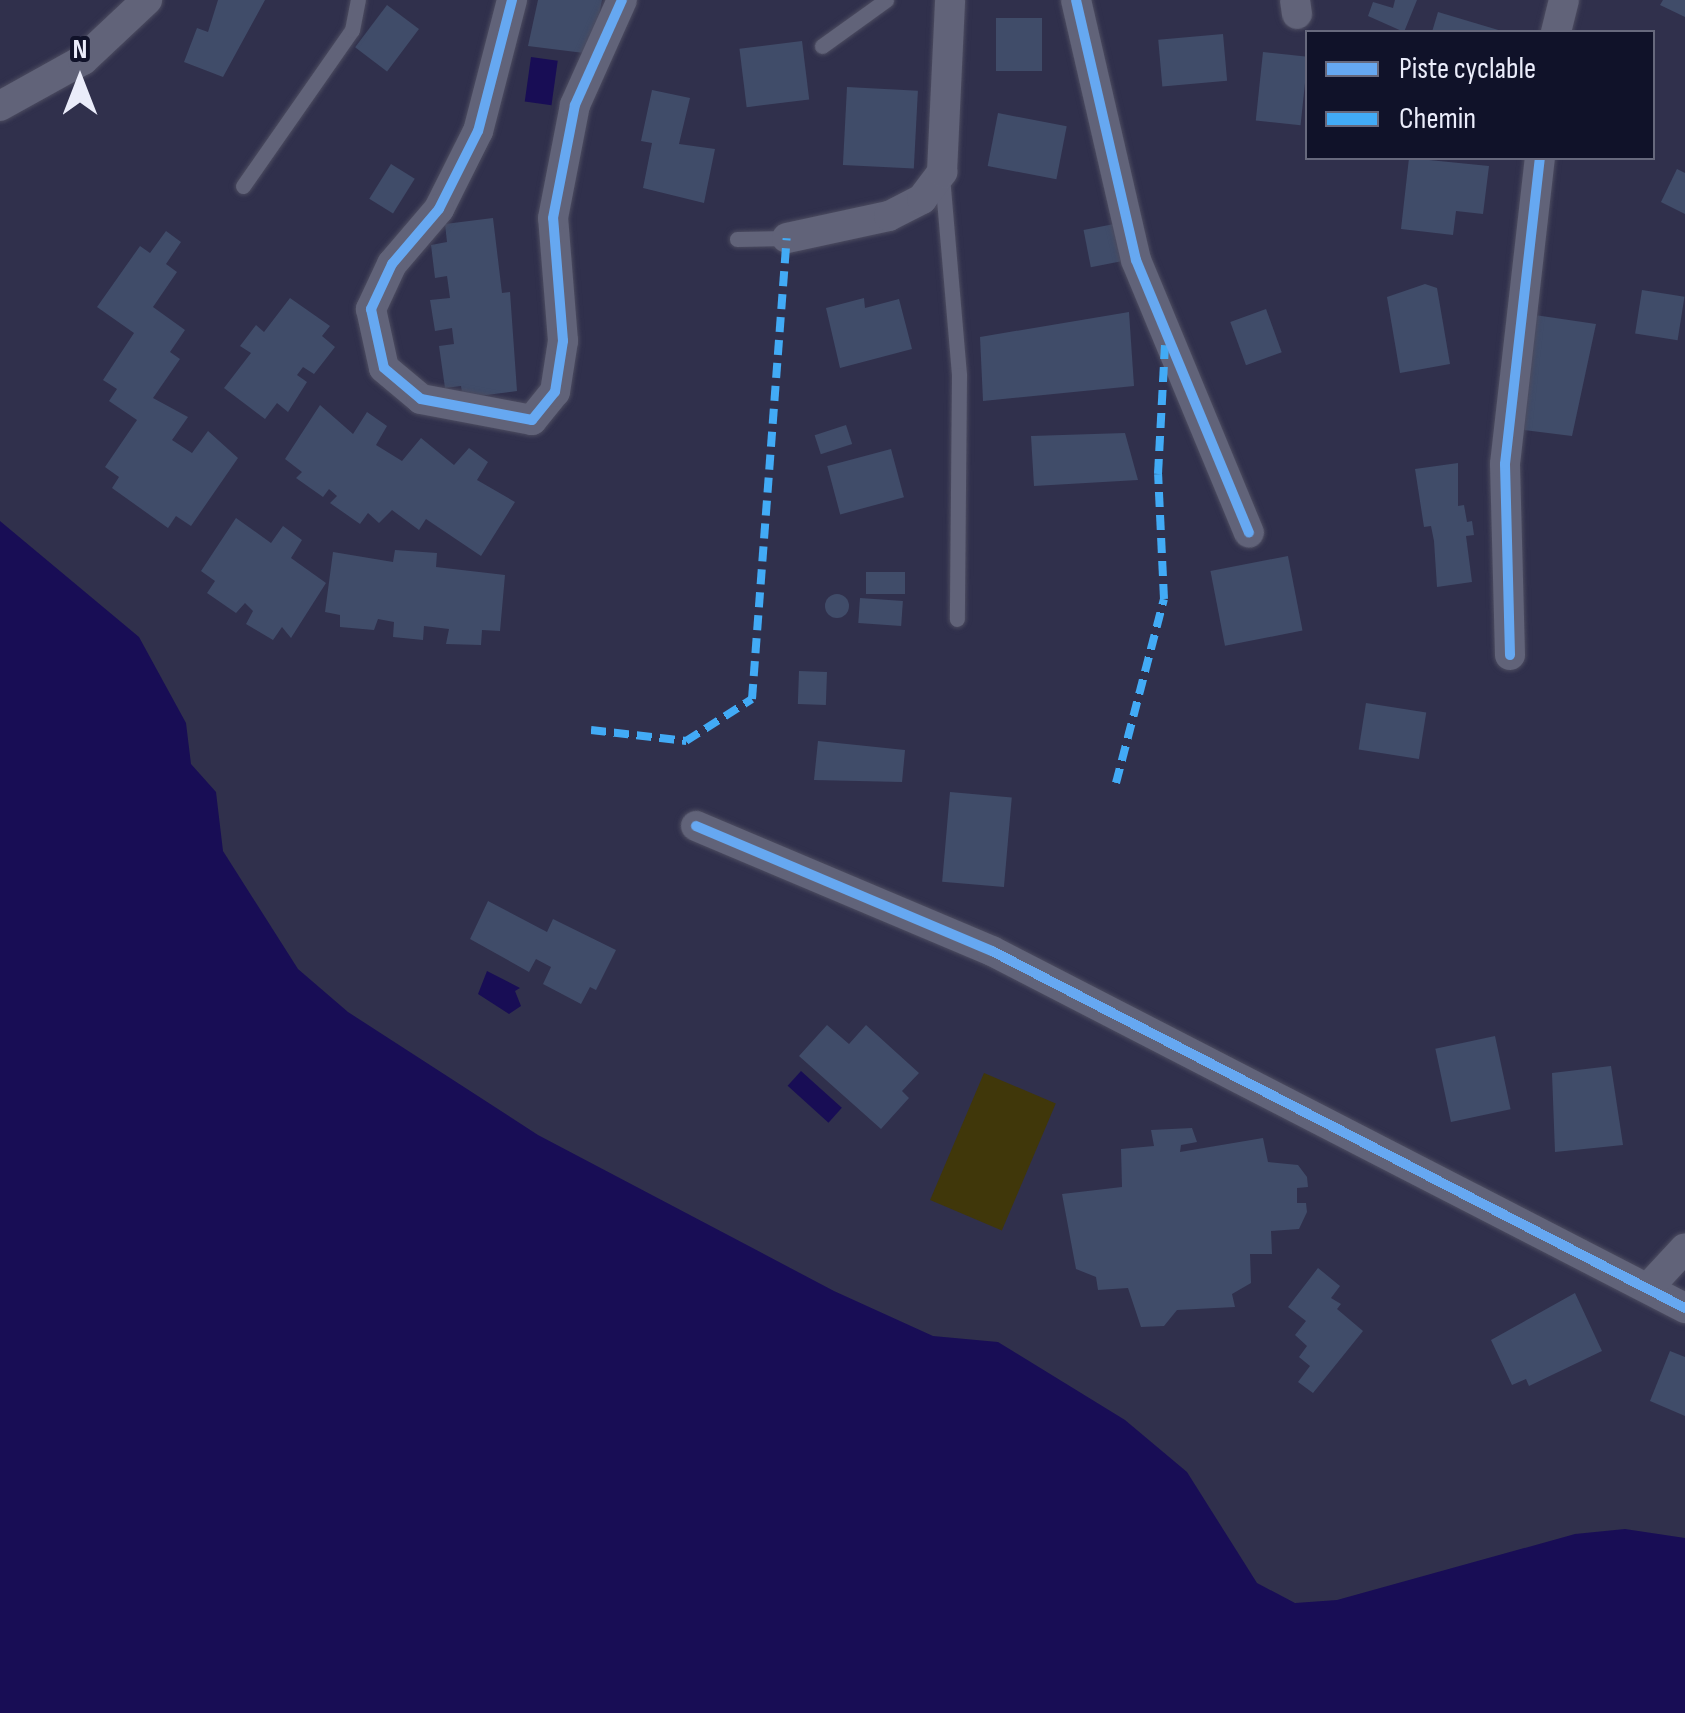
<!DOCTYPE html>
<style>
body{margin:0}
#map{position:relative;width:1685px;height:1713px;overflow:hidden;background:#30304c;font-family:"Sofia Sans Condensed",sans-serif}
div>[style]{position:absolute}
.green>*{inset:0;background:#40370a;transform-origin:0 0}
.water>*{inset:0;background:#180d55;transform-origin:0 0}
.building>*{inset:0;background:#404c69;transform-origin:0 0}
.round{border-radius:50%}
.roads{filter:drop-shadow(0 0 2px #4c4c60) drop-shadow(0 0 2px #4c4c60)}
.lane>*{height:15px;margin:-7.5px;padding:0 7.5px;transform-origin:7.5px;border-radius:7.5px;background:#616379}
.street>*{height:30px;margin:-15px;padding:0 15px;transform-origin:15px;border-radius:15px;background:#616379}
.quiet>*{height:8px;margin-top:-4px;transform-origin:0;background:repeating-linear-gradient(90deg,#42abf6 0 15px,transparent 0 23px)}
.cycleway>*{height:10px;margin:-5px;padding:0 5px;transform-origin:5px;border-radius:5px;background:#66a8f1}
span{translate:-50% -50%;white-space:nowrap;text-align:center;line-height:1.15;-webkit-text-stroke:9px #101229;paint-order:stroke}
.legend{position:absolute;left:1305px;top:30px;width:350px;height:130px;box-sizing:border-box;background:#101229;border:2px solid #67697d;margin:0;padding:12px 18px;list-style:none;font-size:30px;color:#eaecfa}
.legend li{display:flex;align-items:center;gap:20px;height:50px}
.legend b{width:50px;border:2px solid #67697d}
.north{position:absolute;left:30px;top:30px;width:100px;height:100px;-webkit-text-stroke:8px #101229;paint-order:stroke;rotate:0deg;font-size:28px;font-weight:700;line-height:40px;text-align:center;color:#eaecfa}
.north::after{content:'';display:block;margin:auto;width:35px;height:45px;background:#eaecfa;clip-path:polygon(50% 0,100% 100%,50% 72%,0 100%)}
</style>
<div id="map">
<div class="green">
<div style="left:984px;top:1073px;width:78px;height:138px;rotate:23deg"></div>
</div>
<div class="water">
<div style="left:531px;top:57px;width:27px;height:45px;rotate:8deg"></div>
<div style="clip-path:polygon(0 521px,139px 637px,186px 723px,191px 764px,216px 792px,223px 851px,298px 969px,348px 1012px,538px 1135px,834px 1291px,933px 1336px,998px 1342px,1125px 1420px,1187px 1472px,1257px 1583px,1295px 1603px,1337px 1600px,1575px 1534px,1625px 1529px,1685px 1538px,1685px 1713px,0 1713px)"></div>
<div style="clip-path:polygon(487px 971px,520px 988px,515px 991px,521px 1006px,509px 1014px,478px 994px)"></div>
<div style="left:801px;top:1071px;width:55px;height:20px;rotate:42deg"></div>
</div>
<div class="building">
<div style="clip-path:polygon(218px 0,265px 0,223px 77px,184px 62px,197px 28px,208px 32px)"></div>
<div style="clip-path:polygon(538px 0,602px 0,592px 54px,528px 46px)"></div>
<div style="clip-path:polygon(1395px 0,1417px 0,1404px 32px,1368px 16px,1373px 2px,1393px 8px)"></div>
<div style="clip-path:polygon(1663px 0,1685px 0,1685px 17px,1660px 5px)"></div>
<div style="left:387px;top:5px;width:40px;height:53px;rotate:37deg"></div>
<div style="clip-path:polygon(1438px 12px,1505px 32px,1432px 32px)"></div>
<div style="left:996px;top:18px;width:46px;height:53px"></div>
<div style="left:1223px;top:34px;width:47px;height:65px;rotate:85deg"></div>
<div style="left:802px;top:41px;width:59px;height:63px;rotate:83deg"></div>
<div style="left:1263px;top:52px;width:45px;height:69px;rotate:6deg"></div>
<div style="left:847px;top:87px;width:71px;height:78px;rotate:3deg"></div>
<div style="clip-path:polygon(652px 90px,690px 98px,679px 144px,715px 149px,704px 203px,643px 188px,652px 143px,641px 141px)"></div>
<div style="left:998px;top:113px;width:70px;height:54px;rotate:11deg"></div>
<div style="clip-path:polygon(1409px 158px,1489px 166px,1483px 214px,1456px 211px,1453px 235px,1401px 229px)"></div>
<div style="left:391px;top:164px;width:28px;height:41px;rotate:32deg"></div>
<div style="clip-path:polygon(1677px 169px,1685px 173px,1685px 214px,1661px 202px)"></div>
<div style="clip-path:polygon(493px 218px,502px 293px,510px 292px,517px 391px,463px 398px,461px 386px,445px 388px,439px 346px,454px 344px,452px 328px,435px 331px,430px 300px,450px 298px,447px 276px,435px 278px,431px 245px,447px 242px,445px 224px)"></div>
<div style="left:1114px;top:224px;width:38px;height:31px;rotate:79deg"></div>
<div style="clip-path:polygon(166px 231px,181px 242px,166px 264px,177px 272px,153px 307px,185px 330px,170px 352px,180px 359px,153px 398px,188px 417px,172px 440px,192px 453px,208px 431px,238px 458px,191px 526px,176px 516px,168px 528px,112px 488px,119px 477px,105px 467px,137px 420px,109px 401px,117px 389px,103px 380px,134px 333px,97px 307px,140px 246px,150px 253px)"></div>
<div style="clip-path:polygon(1425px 284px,1437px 288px,1450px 364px,1400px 373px,1387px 297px)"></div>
<div style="left:1642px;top:290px;width:43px;height:44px;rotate:9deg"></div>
<div style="clip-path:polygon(290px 298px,330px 326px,322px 336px,335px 347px,314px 374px,303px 367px,297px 375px,307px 382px,288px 412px,277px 403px,265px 419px,224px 388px,251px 353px,240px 346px,256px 325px,264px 332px)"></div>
<div style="clip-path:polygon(864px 298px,865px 308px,899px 299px,912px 349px,840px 368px,826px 308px)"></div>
<div style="left:1266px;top:309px;width:46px;height:38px;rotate:70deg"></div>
<div style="clip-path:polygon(1129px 312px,1134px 386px,983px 401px,980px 337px)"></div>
<div style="clip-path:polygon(1535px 315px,1596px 324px,1572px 436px,1524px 430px)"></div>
<div style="clip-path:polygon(320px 405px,353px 434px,367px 412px,387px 426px,376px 445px,402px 461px,421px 438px,454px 465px,469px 448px,488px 462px,477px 480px,515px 502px,481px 556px,426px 519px,419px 530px,392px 510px,379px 523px,368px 513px,360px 524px,330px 503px,337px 496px,329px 489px,323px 497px,296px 478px,302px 472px,285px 459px)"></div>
<div style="left:846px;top:425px;width:20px;height:33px;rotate:72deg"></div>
<div style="clip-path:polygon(1125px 433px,1138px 480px,1034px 486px,1031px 436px)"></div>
<div style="left:891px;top:449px;width:50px;height:66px;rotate:75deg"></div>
<div style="clip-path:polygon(1458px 463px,1458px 506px,1464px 505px,1467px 522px,1472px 521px,1474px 535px,1466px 536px,1472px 582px,1437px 587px,1434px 541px,1431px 526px,1424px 527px,1415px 469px)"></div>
<div style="clip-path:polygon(236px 518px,271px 543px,283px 526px,302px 540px,291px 558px,326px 583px,291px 638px,282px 627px,273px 640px,246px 624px,253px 611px,245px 603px,236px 613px,207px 593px,215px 581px,201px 571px)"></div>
<div style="clip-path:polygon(395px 550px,437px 553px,436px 567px,505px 575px,500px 631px,482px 630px,481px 645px,446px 644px,449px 629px,424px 626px,423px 640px,393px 637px,394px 622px,378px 619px,374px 630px,340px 627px,340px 615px,325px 612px,333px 552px,393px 562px)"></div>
<div style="left:1288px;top:556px;width:76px;height:79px;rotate:79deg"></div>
<div style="left:866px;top:572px;width:39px;height:22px"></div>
<div class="round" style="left:825px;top:594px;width:24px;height:24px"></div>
<div style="left:860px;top:598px;width:43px;height:25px;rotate:4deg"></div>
<div style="left:799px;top:671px;width:28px;height:33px;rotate:2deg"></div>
<div style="left:1366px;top:703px;width:61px;height:47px;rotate:9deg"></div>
<div style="clip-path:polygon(818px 741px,905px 750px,902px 782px,814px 780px)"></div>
<div style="left:950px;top:792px;width:62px;height:90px;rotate:5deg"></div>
<div style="clip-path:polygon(488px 901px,547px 932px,553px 919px,616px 950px,596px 990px,590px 987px,581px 1004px,543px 984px,551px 967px,536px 959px,529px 972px,470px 939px)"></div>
<div style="clip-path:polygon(827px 1025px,849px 1044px,866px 1025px,919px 1073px,902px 1091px,909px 1098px,881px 1129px,799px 1056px)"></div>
<div style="left:1495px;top:1036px;width:75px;height:61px;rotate:78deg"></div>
<div style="clip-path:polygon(1611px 1066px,1623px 1145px,1555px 1152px,1552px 1073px)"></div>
<div style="clip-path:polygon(1192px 1128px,1197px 1142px,1181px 1145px,1180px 1152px,1263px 1138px,1268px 1162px,1298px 1165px,1307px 1177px,1308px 1187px,1297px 1188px,1297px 1203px,1306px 1203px,1307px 1212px,1299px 1229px,1271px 1231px,1272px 1254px,1250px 1254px,1251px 1283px,1232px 1294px,1235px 1307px,1177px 1310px,1164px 1326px,1141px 1327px,1128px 1288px,1098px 1290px,1096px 1277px,1076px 1269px,1062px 1194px,1122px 1187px,1121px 1149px,1154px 1146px,1151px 1130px)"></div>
<div style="clip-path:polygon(1318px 1268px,1340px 1286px,1331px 1298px,1341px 1304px,1337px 1309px,1363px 1331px,1313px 1393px,1298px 1382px,1310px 1366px,1299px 1357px,1307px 1346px,1295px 1335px,1306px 1321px,1288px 1307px)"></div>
<div style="clip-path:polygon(1575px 1293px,1602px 1351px,1529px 1386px,1526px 1379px,1512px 1385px,1491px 1340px)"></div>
<div style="clip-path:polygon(1670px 1351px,1685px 1357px,1685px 1416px,1650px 1401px)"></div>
</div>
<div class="roads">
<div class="lane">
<div style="left:822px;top:46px;width:79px;rotate:-35.7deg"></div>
<div style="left:942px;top:176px;width:200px;rotate:85.1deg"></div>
<div style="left:959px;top:375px;width:244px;rotate:90.5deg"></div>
<div style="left:243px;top:186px;width:190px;rotate:-55.1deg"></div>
<div style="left:352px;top:30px;width:31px;rotate:-79deg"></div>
<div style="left:737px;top:239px;width:50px;rotate:-1.1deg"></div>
</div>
<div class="street">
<div style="left:512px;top:0;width:135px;rotate:104.5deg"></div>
<div style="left:478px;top:131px;width:87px;rotate:116.6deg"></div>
<div style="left:439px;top:209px;width:72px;rotate:130.5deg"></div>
<div style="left:392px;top:264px;width:50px;rotate:115deg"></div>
<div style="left:371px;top:309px;width:60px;rotate:77.6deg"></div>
<div style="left:384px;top:368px;width:48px;rotate:40deg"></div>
<div style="left:421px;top:399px;width:113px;rotate:10.7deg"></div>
<div style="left:532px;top:420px;width:36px;rotate:-51deg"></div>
<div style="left:555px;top:392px;width:52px;rotate:-81.1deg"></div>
<div style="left:563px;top:341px;width:123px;rotate:-94.6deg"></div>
<div style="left:553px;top:218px;width:115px;rotate:-79deg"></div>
<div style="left:575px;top:105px;width:115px;rotate:-65.9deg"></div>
<div style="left:1076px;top:0;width:267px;rotate:77deg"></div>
<div style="left:1136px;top:260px;width:295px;rotate:67.5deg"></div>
<div style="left:1295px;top:0;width:14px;rotate:82deg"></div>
<div style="left:1556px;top:32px;width:33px;rotate:-76deg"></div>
<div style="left:0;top:106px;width:95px;rotate:-29deg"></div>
<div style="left:83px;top:60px;width:88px;rotate:-43.2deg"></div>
<div style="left:787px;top:238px;width:104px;rotate:-12.2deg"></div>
<div style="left:889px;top:216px;width:37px;rotate:-27deg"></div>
<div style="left:922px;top:199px;width:34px;rotate:-53deg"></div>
<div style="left:942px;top:172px;width:172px;rotate:-87.3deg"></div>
<div style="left:1510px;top:655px;width:191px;rotate:-91.5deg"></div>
<div style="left:1505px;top:464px;width:308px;rotate:-83.5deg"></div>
<div style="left:696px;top:826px;width:321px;rotate:22.9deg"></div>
<div style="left:992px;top:951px;width:780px;rotate:27.26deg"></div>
<div style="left:1648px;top:1288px;width:54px;rotate:-47.2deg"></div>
</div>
</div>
<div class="quiet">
<div style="left:591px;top:730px;width:96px;rotate:6.6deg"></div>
<div style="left:686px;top:741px;width:78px;rotate:-32.5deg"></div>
<div style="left:752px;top:699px;width:462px;rotate:-85.7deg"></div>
<div style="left:1116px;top:783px;width:190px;rotate:-75.4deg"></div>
<div style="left:1164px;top:599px;width:125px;rotate:-92.7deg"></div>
<div style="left:1158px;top:474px;width:129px;rotate:-86.9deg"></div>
</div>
<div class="cycleway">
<div style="left:512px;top:0;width:135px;rotate:104.5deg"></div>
<div style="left:478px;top:131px;width:87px;rotate:116.6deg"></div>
<div style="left:439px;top:209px;width:72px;rotate:130.5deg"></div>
<div style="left:392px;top:264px;width:50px;rotate:115deg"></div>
<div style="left:371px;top:309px;width:60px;rotate:77.6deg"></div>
<div style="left:384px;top:368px;width:48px;rotate:40deg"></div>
<div style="left:421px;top:399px;width:113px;rotate:10.7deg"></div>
<div style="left:532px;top:420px;width:36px;rotate:-51deg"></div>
<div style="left:555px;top:392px;width:52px;rotate:-81.1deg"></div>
<div style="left:563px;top:341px;width:123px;rotate:-94.6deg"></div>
<div style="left:553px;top:218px;width:115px;rotate:-79deg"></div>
<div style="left:575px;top:105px;width:115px;rotate:-65.9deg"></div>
<div style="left:1076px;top:0;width:267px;rotate:77deg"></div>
<div style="left:1136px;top:260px;width:295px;rotate:67.5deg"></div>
<div style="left:1510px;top:655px;width:191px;rotate:-91.5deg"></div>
<div style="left:1505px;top:464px;width:308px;rotate:-83.5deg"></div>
<div style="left:696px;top:826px;width:321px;rotate:22.9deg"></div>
<div style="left:992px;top:951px;width:780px;rotate:27.26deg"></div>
</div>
<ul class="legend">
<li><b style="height:12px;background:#66a8f1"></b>Piste cyclable</li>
<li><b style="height:12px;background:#42abf6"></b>Chemin</li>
</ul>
<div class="north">N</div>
</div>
